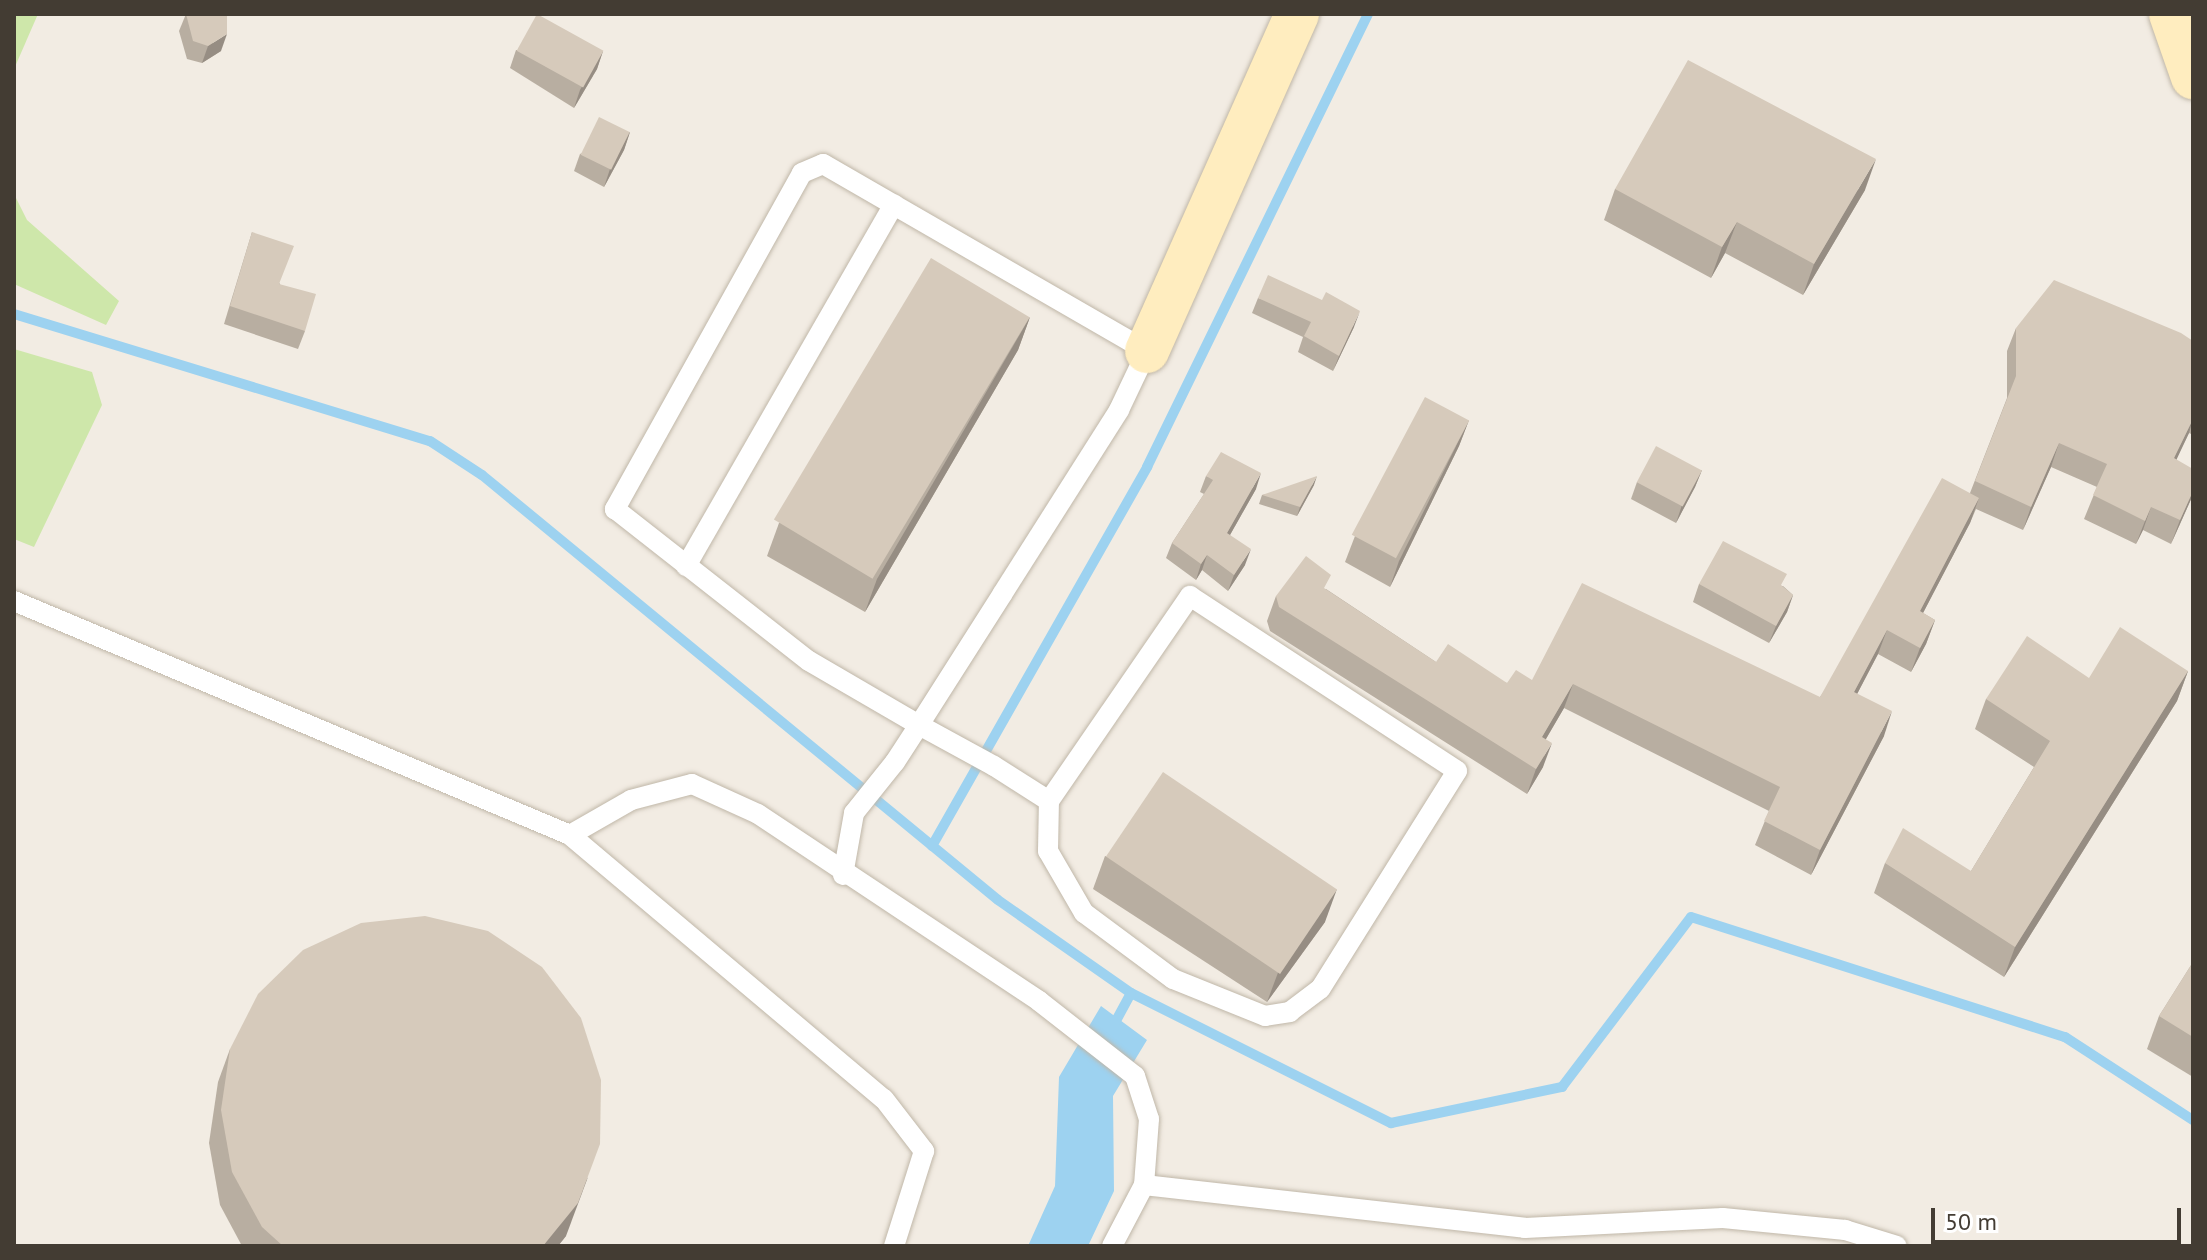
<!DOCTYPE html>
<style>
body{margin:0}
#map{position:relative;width:2207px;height:1260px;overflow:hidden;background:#f2ece3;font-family:"PT Sans",sans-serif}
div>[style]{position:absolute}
.green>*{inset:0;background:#cee7aa}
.water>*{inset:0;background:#9dd2f0}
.stream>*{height:10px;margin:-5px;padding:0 5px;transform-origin:5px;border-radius:5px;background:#9dd2f0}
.roads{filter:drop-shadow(0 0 2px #c0b7a8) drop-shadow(0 0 2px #c0b7a8)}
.lane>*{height:20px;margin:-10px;padding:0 10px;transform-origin:10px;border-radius:10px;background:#fff}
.secondary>*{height:44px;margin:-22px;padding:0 22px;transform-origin:22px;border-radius:22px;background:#ffedbf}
.wall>*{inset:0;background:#b8aea1}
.shaded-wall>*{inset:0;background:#968d83}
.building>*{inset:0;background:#d6cabb;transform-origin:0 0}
span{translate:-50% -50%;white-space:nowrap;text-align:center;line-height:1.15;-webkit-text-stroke:6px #fff;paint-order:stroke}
.frame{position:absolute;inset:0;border:16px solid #433c33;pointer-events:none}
.scale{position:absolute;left:1931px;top:1208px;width:250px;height:36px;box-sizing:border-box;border:4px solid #433c33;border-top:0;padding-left:10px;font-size:24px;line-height:28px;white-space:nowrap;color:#433c33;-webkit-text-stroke:6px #fff;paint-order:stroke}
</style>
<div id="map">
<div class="green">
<div style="clip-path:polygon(14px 14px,38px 14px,14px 69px)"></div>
<div style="clip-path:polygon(14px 194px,27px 220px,119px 301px,106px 325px,14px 284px)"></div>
<div style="clip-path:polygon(14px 349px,92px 372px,102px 405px,34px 547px,14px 539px)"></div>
</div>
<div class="water">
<div style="clip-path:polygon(1101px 1006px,1147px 1040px,1113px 1096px,1114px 1191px,1088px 1246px,1028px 1246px,1055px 1186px,1059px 1077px)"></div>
</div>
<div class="stream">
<div style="left:14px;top:314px;width:435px;rotate:17deg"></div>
<div style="left:430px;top:441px;width:62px;rotate:33.2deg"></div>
<div style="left:482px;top:475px;width:668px;rotate:39.48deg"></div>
<div style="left:998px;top:900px;width:162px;rotate:35deg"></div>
<div style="left:1131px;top:993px;width:291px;rotate:26.6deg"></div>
<div style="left:1391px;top:1123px;width:175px;rotate:-11.9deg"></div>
<div style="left:1562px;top:1087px;width:213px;rotate:-52.8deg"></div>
<div style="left:1691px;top:917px;width:393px;rotate:17.8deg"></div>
<div style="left:2065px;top:1037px;width:153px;rotate:33deg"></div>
<div style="left:932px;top:846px;width:436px;rotate:-60.4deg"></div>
<div style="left:1147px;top:467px;width:504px;rotate:-63.99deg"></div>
<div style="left:1111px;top:1030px;width:42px;rotate:-61.6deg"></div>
</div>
<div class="roads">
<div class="lane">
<div style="left:686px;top:566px;width:417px;rotate:-60.1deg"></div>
<div style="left:1190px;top:596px;width:319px;rotate:33.2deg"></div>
<div style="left:1457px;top:771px;width:257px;rotate:122.1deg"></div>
<div style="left:1320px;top:989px;width:38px;rotate:143deg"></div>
<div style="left:1290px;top:1012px;width:25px;rotate:171deg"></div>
<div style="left:1265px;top:1016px;width:99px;rotate:-158.1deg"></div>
<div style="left:1173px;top:979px;width:111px;rotate:-143.4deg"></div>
<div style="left:1084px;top:913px;width:72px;rotate:-120.1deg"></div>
<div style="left:1048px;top:851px;width:50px;rotate:-88.9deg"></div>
<div style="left:1049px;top:801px;width:249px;rotate:-55.5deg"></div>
<div style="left:14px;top:601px;width:603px;rotate:22.82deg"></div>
<div style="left:570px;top:835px;width:410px;rotate:40.1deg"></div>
<div style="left:884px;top:1099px;width:66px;rotate:52.4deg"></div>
<div style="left:924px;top:1151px;width:100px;rotate:107.5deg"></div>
<div style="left:570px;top:835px;width:70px;rotate:-29.8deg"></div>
<div style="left:631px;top:800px;width:63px;rotate:-14.7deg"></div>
<div style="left:692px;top:784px;width:72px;rotate:24.4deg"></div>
<div style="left:758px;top:814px;width:338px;rotate:33.6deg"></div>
<div style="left:1039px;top:1001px;width:122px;rotate:38deg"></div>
<div style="left:1135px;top:1076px;width:45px;rotate:72deg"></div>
<div style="left:1149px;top:1119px;width:66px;rotate:94.3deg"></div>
<div style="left:1144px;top:1185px;width:69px;rotate:117.7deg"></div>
<div style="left:843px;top:875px;width:63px;rotate:-79.9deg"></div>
<div style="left:854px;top:813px;width:65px;rotate:-51.2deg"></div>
<div style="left:895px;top:762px;width:44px;rotate:-57deg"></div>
<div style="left:919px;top:725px;width:156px;rotate:-57.5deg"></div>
<div style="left:1003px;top:593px;width:217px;rotate:-57.6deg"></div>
<div style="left:1119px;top:410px;width:65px;rotate:-64.6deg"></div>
<div style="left:1147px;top:351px;width:374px;rotate:-150deg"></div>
<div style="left:823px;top:164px;width:23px;rotate:157deg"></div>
<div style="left:802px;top:173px;width:385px;rotate:119.1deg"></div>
<div style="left:615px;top:509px;width:246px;rotate:38.1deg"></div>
<div style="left:809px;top:661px;width:127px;rotate:30.2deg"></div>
<div style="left:919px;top:725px;width:85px;rotate:28.7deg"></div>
<div style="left:994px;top:766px;width:65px;rotate:32.5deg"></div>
<div style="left:1144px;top:1185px;width:383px;rotate:6.4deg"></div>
<div style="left:1525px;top:1228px;width:198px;rotate:-2.9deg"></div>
<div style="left:1723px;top:1218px;width:123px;rotate:5.6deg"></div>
<div style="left:1845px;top:1230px;width:54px;rotate:17.1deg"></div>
</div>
<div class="secondary">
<div style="left:2171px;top:14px;width:67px;rotate:70.8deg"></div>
<div style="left:1147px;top:351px;width:369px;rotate:-66deg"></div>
</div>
</div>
<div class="wall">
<div style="clip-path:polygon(186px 14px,221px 51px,202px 63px,187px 59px,179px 31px)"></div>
<div style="clip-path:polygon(516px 50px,603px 51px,597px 69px,574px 108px,510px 68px)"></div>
<div style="clip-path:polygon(630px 132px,624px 150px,604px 187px,574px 171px,580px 154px)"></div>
<div style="clip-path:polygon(1615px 189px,1865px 190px,1803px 295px,1725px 253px,1711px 278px,1604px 220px)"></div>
<div style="clip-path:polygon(252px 232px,305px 331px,298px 349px,224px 324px)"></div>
<div style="clip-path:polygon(1258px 298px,1354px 327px,1333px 371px,1298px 352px,1303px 337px,1252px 313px)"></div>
<div style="clip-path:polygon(1030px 317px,1018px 350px,865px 612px,767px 556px,779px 523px)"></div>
<div style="clip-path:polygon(2016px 328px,2193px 341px,2193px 435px,2189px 433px,2176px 459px,2193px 495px,2171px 544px,2143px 530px,2136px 544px,2084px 519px,2097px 487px,2051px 467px,2023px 530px,1976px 509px,1970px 523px,1923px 613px,1935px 620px,1926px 644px,1911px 672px,1878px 654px,1857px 694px,1884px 736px,1811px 875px,1755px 845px,1769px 811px,1564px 708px,1546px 739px,1543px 767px,1527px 794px,1270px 631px,1267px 621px,1276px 596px,1326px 589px,1436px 662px,1507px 683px,1532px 680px,1820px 697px,1970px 493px,2007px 398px,2007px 351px)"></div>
<div style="clip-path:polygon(1469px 420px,1459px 446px,1390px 587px,1345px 562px,1355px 536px)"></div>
<div style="clip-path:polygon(1702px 470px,1695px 487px,1676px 523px,1631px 499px,1637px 482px)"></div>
<div style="clip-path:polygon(1206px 476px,1256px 489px,1230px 535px,1245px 565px,1228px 591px,1202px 570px,1196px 580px,1166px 558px,1172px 543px,1204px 494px,1200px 492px)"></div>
<div style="clip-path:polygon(1314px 485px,1297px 516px,1259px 504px,1262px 495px)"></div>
<div style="clip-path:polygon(1699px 584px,1783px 586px,1793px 595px,1787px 612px,1769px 643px,1693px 602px)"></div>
<div style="clip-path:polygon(2188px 671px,2177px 701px,2004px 977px,1874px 893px,1885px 863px,1971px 871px,2034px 767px,1975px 729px,1986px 699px,2089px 678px)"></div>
<div style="clip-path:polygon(1105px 856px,1325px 922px,1267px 1002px,1093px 889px)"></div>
<div style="clip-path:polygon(2193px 962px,2193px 1077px,2147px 1049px,2159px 1016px)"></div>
<div style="clip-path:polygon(230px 1049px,566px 1236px,558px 1246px,242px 1246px,220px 1205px,209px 1143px,218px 1082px)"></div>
</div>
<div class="shaded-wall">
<div style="clip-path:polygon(227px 34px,221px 51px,202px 63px,208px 46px)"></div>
<div style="clip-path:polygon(603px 51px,597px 69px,574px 108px,580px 90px)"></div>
<div style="clip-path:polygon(630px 132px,624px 150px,604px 187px,610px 169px)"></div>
<div style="clip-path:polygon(1876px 159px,1865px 190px,1803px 295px,1814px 264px)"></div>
<div style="clip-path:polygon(1737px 222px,1725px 253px,1711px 278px,1722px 247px)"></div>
<div style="clip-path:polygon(1360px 311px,1354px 327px,1333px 371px,1339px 356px)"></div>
<div style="clip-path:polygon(1030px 317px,1018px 350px,865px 612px,877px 579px)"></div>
<div style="clip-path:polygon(2193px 419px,2189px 433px,2166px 482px,2174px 458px)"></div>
<div style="clip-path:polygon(1469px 420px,1459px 446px,1390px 587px,1399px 561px)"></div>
<div style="clip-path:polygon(2059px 443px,2051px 467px,2023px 530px,2031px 507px)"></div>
<div style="clip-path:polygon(1702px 470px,1695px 487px,1676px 523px,1682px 505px)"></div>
<div style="clip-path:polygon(1261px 473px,1256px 489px,1222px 549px,1227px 533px)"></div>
<div style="clip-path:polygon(1317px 476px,1314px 485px,1297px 516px,1300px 507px)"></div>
<div style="clip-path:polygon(2193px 491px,2192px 497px,2171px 544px,2180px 520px)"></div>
<div style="clip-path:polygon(1979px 498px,1970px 523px,1911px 636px,1920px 611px)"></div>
<div style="clip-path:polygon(2151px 507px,2143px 530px,2136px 544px,2145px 521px)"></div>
<div style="clip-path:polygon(1251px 549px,1245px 565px,1228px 591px,1234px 575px)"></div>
<div style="clip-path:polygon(1207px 555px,1202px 570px,1196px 580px,1201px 564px)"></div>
<div style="clip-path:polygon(1793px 595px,1787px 612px,1769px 643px,1776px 626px)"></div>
<div style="clip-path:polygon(1935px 620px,1926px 644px,1911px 672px,1920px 648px)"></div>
<div style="clip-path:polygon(1887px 630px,1878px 654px,1845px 717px,1854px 692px)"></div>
<div style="clip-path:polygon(2188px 671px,2177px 701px,2004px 977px,2015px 947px)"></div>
<div style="clip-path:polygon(1573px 684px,1564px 708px,1533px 761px,1542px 737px)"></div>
<div style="clip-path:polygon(1892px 711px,1884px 736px,1811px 875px,1820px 850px)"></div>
<div style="clip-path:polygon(1552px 743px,1543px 767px,1527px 794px,1536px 769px)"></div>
<div style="clip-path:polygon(1337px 889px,1325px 922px,1267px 1002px,1279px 970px)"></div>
<div style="clip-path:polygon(588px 1177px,566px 1236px,558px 1246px,543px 1246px)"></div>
</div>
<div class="building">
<div style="clip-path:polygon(186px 14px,227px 14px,227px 34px,208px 46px,193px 41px)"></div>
<div style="left:537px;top:14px;width:76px;height:42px;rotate:29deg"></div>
<div style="clip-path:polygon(1688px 60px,1876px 159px,1814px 264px,1737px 222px,1722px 247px,1615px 189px)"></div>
<div style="left:599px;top:117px;width:34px;height:42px;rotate:26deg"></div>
<div style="clip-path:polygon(252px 232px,294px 246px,279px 284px,316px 294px,305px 331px,230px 306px)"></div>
<div style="left:931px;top:258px;width:115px;height:305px;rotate:31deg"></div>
<div style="clip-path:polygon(1268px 275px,1322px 300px,1326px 292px,1360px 311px,1339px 356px,1304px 336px,1311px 322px,1258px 298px)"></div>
<div style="clip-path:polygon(2054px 280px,2181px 333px,2193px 341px,2193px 419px,2174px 458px,2193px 469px,2193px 491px,2180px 520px,2151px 507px,2145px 521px,2093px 495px,2107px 464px,2059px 443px,2031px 507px,1975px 481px,2016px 376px,2016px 328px)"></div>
<div style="left:1425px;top:397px;width:50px;height:156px;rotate:28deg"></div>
<div style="left:1656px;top:446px;width:52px;height:41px;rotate:28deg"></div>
<div style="clip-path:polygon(1221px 452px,1261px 473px,1227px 533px,1251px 549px,1234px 575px,1207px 555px,1201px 564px,1172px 543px,1213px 480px,1206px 476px)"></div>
<div style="clip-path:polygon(1317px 476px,1300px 507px,1262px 495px)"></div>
<div style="clip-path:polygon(1942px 478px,1979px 498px,1920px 611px,1935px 620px,1920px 648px,1887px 630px,1854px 692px,1892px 711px,1820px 850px,1764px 821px,1780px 787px,1573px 684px,1542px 737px,1552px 743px,1536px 769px,1279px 607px,1276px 596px,1306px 556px,1331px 575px,1324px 588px,1436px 662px,1448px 644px,1507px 683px,1516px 670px,1532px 680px,1582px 583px,1820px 697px)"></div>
<div style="clip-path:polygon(1723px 541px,1787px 574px,1781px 585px,1793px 595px,1776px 626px,1699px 584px)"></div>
<div style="clip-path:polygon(2120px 627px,2188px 671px,2015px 947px,1885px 863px,1903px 828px,1971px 871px,2050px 741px,1986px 699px,2027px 636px,2089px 678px)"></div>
<div style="left:1163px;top:772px;width:210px;height:102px;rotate:34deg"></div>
<div style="clip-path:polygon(425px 916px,488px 931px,542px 967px,581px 1018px,601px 1080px,600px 1144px,578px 1203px,543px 1246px,283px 1246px,262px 1227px,232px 1172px,221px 1110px,230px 1049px,258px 994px,303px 950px,361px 923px)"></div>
<div style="clip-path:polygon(2193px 962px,2193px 1037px,2159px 1016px)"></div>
</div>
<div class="frame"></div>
<div class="scale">50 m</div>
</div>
